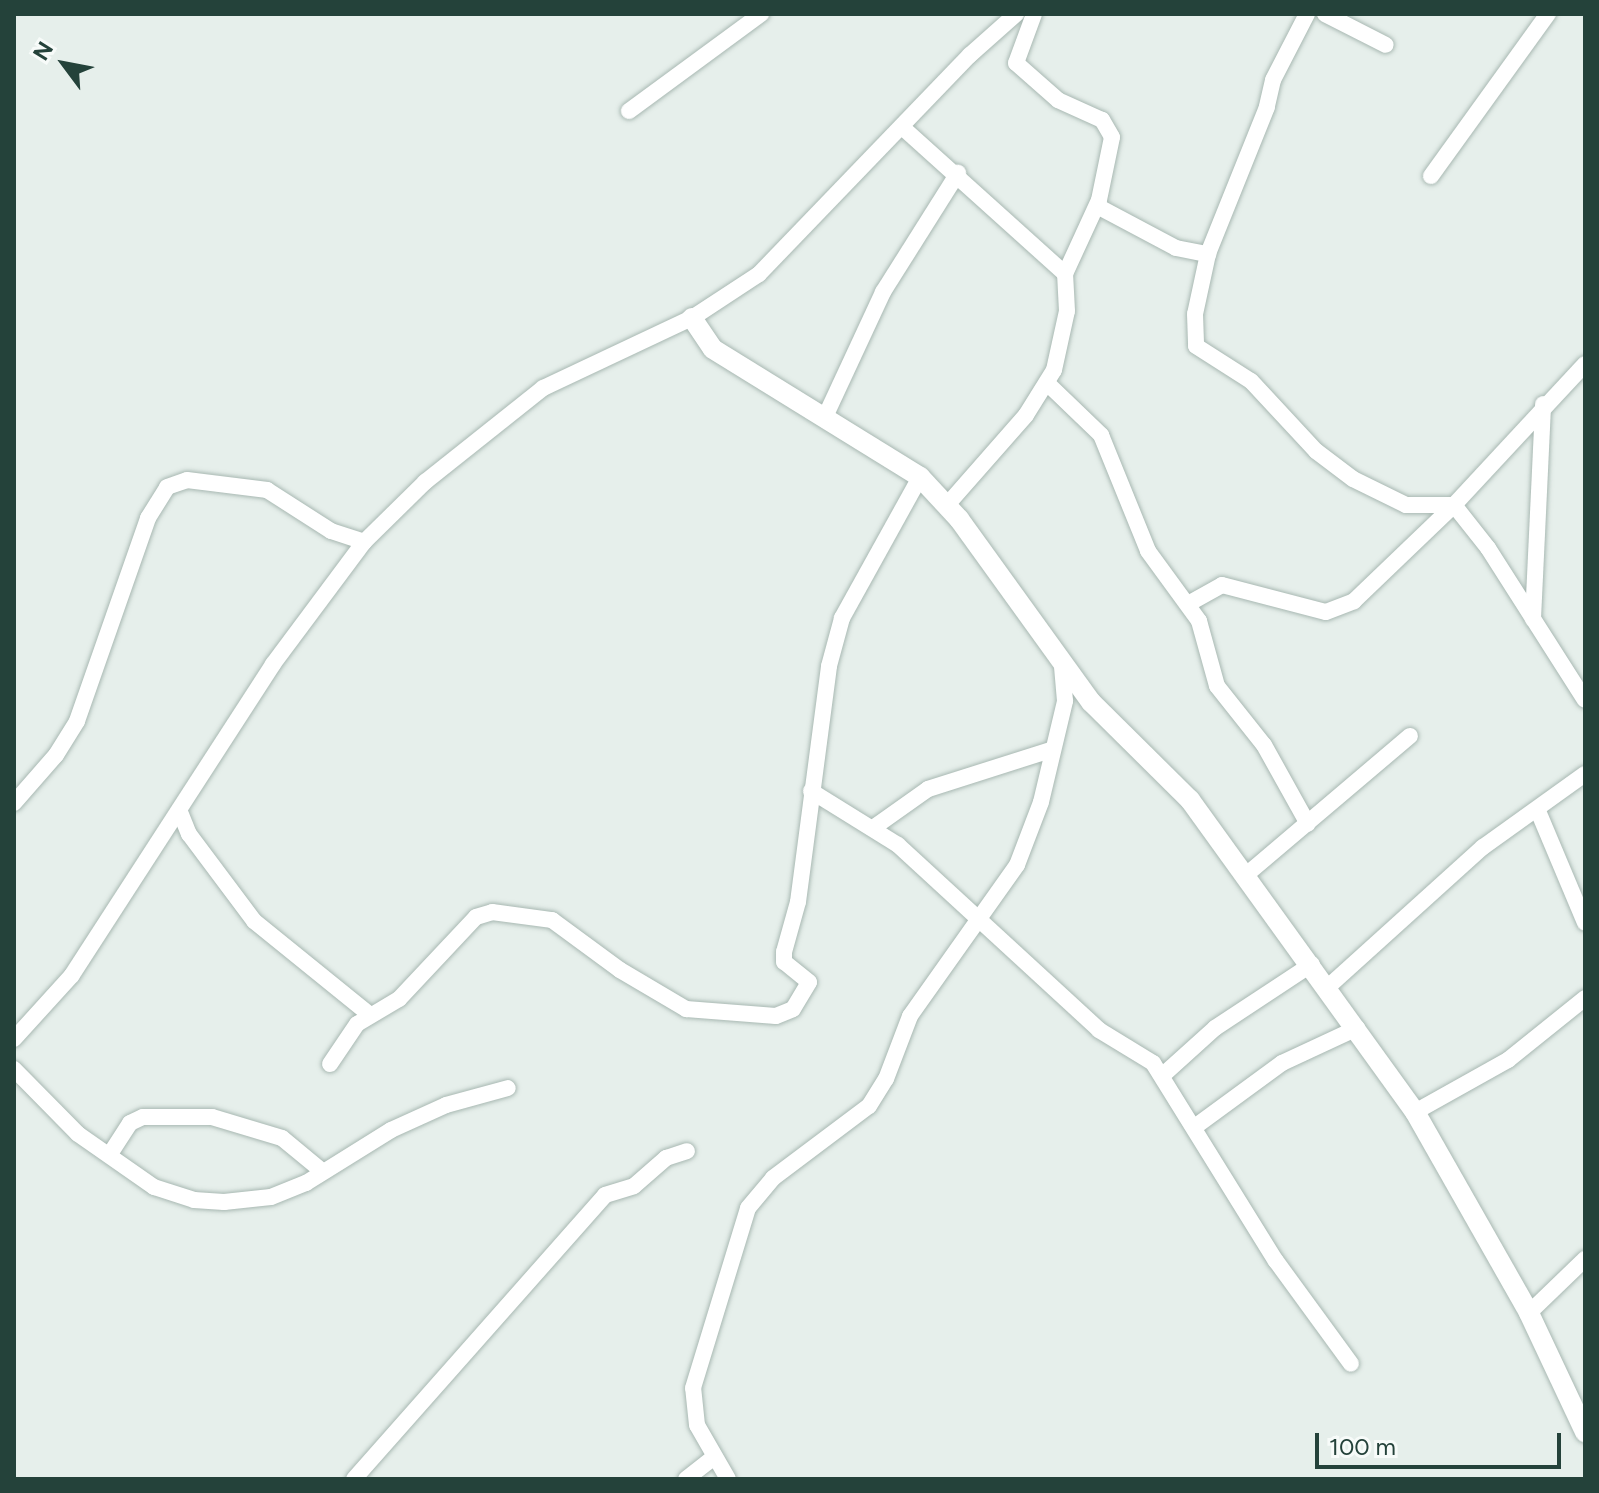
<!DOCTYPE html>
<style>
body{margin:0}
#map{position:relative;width:1599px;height:1493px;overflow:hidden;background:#e6efeb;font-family:Figtree,sans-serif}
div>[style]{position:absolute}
.roads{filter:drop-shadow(0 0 2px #a8b8b2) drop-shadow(0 0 2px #a8b8b2)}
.minor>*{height:16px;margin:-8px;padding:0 8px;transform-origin:8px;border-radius:8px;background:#fff}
.tertiary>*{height:20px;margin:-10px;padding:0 10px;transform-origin:10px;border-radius:10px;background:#fff}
span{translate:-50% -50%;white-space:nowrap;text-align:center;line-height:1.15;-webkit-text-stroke:8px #f7fbf9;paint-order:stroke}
.frame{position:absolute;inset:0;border:16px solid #24423a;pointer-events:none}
.north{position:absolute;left:24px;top:24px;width:80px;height:80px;-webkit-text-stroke:6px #f7fbf9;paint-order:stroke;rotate:302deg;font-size:22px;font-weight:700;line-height:32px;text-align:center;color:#24423a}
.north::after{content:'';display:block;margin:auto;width:28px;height:36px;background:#24423a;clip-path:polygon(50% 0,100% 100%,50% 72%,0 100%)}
.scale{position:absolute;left:1315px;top:1433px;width:246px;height:36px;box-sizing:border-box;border:4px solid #24423a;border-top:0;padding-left:10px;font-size:24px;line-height:28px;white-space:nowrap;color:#24423a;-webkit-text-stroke:6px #f7fbf9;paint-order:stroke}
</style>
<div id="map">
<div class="roads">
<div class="minor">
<div style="left:1307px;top:14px;width:74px;rotate:117.3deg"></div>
<div style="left:1273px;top:80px;width:28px;rotate:103deg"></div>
<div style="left:1267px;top:107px;width:158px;rotate:111.9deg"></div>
<div style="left:1208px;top:254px;width:61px;rotate:102.2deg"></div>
<div style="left:1195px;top:314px;width:32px;rotate:88deg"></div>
<div style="left:1196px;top:346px;width:65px;rotate:32.5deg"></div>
<div style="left:1251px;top:381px;width:96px;rotate:47.1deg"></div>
<div style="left:1316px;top:451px;width:46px;rotate:37.1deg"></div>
<div style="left:1353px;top:479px;width:59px;rotate:26.1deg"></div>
<div style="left:1406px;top:505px;width:48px"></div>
<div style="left:1454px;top:505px;width:55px;rotate:51.7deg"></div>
<div style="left:1488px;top:548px;width:180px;rotate:57.5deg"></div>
<div style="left:1325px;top:14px;width:68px;rotate:26.9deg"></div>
<div style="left:629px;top:111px;width:164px;rotate:-36.3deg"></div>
<div style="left:902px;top:127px;width:219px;rotate:42deg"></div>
<div style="left:1431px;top:176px;width:200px;rotate:-54.2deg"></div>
<div style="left:1097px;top:206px;width:89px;rotate:28deg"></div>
<div style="left:1176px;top:248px;width:33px;rotate:11deg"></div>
<div style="left:1048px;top:384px;width:74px;rotate:43.9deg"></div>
<div style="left:1101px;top:435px;width:125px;rotate:67.9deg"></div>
<div style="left:1148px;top:551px;width:87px;rotate:53.9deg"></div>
<div style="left:1199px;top:621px;width:67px;rotate:74.5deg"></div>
<div style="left:1217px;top:686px;width:75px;rotate:51.5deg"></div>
<div style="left:1264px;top:745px;width:90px;rotate:60.9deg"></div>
<div style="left:825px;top:417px;width:138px;rotate:-65.1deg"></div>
<div style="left:883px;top:292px;width:141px;rotate:-57.8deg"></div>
<div style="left:947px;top:505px;width:120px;rotate:-48.7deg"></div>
<div style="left:1026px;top:415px;width:53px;rotate:-58.1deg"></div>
<div style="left:1054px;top:370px;width:60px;rotate:-77.6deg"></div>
<div style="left:1067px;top:311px;width:37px;rotate:-93deg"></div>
<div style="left:1065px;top:274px;width:81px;rotate:-65.3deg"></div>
<div style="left:1099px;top:200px;width:64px;rotate:-78.3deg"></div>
<div style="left:1112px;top:137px;width:20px;rotate:-120deg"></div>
<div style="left:1102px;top:120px;width:48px;rotate:-155.6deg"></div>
<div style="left:1058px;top:100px;width:56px;rotate:-138.6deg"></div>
<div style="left:1016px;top:63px;width:52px;rotate:-69.8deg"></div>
<div style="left:1188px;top:604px;width:39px;rotate:-29deg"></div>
<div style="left:1222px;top:585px;width:107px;rotate:14.6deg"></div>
<div style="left:1326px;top:612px;width:30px;rotate:-21deg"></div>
<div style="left:1354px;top:601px;width:139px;rotate:-43.8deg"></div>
<div style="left:1454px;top:505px;width:192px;rotate:-47.1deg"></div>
<div style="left:1533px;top:619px;width:215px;rotate:-87.3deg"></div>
<div style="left:811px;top:791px;width:102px;rotate:31.8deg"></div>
<div style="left:898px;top:845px;width:273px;rotate:42.6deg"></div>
<div style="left:1099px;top:1030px;width:63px;rotate:31.4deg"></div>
<div style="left:1153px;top:1063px;width:233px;rotate:58.2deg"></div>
<div style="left:1276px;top:1261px;width:127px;rotate:53.9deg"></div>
<div style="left:14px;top:803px;width:64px;rotate:-48.8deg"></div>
<div style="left:56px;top:755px;width:40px;rotate:-58deg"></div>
<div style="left:77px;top:721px;width:215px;rotate:-70.7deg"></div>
<div style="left:148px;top:518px;width:36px;rotate:-58deg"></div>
<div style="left:167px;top:487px;width:21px;rotate:-19deg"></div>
<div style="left:187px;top:480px;width:81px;rotate:7.1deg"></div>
<div style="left:267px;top:490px;width:76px;rotate:32.6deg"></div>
<div style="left:331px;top:531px;width:35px;rotate:18deg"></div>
<div style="left:1538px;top:811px;width:121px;rotate:67.2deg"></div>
<div style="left:180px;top:812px;width:24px;rotate:68deg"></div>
<div style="left:189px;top:834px;width:109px;rotate:53.2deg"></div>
<div style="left:254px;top:921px;width:149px;rotate:39deg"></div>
<div style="left:873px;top:828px;width:67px;rotate:-35.3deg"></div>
<div style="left:928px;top:789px;width:129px;rotate:-17.6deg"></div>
<div style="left:1246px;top:875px;width:215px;rotate:-40.3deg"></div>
<div style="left:1329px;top:986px;width:207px;rotate:-42.1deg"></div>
<div style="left:1483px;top:847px;width:125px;rotate:-35.6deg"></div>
<div style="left:14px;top:1039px;width:86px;rotate:-47.8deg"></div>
<div style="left:72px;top:975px;width:370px;rotate:-57.1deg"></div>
<div style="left:273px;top:664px;width:152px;rotate:-53.3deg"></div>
<div style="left:364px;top:542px;width:86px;rotate:-44.5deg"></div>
<div style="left:425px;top:482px;width:151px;rotate:-38.5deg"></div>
<div style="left:543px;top:388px;width:165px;rotate:-25.2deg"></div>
<div style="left:692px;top:318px;width:80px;rotate:-33.3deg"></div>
<div style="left:759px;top:274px;width:304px;rotate:-46.1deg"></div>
<div style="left:970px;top:55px;width:62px;rotate:-41.7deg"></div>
<div style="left:330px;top:1064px;width:48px;rotate:-56deg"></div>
<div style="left:357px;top:1024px;width:49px;rotate:-30.8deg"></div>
<div style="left:399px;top:999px;width:112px;rotate:-46.8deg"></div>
<div style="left:476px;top:917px;width:17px;rotate:-17deg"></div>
<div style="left:492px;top:912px;width:61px;rotate:7.6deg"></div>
<div style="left:552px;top:920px;width:84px;rotate:36.3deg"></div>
<div style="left:620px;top:970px;width:77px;rotate:30.6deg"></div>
<div style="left:686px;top:1009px;width:90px;rotate:4.4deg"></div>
<div style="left:776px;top:1016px;width:18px;rotate:-22deg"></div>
<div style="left:793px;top:1009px;width:31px;rotate:-59deg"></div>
<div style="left:809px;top:982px;width:32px;rotate:-141deg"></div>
<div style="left:784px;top:962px;width:10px;rotate:-90deg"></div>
<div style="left:784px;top:952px;width:52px;rotate:-74.4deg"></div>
<div style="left:798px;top:902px;width:238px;rotate:-82.5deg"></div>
<div style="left:829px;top:666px;width:50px;rotate:-74.8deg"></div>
<div style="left:842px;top:618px;width:161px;rotate:-61deg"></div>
<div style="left:14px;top:1069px;width:91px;rotate:45.4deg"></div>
<div style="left:78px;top:1134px;width:93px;rotate:34.9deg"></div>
<div style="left:154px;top:1187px;width:42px;rotate:18deg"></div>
<div style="left:194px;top:1200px;width:30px;rotate:4deg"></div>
<div style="left:224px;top:1202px;width:47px;rotate:-6.1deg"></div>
<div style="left:271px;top:1197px;width:38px;rotate:-22deg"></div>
<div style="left:306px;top:1183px;width:100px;rotate:-31.9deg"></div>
<div style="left:391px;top:1130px;width:60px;rotate:-24.4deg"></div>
<div style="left:446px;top:1105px;width:64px;rotate:-15.3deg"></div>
<div style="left:1163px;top:1075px;width:70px;rotate:-42.1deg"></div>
<div style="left:1215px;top:1028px;width:116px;rotate:-33.4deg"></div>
<div style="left:1415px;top:1112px;width:107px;rotate:-29.2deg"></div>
<div style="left:1508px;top:1060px;width:99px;rotate:-38.8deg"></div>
<div style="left:1196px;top:1126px;width:107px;rotate:-36.2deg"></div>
<div style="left:1282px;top:1063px;width:83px;rotate:-25deg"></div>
<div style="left:110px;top:1154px;width:37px;rotate:-57deg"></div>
<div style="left:130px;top:1123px;width:14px;rotate:-25deg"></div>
<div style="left:143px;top:1117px;width:69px"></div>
<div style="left:212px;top:1117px;width:73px;rotate:16.7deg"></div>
<div style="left:282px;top:1138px;width:52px;rotate:39.5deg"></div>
<div style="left:1529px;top:1313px;width:78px;rotate:-44deg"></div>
<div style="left:354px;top:1479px;width:379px;rotate:-48.5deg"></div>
<div style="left:605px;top:1195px;width:30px;rotate:-17deg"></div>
<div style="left:634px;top:1186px;width:43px;rotate:-41.2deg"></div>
<div style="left:666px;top:1158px;width:22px;rotate:-18deg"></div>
<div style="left:686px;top:1479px;width:36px;rotate:-38deg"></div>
<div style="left:728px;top:1479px;width:62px;rotate:-119.9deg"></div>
<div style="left:697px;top:1425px;width:37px;rotate:-96deg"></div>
<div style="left:693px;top:1388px;width:188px;rotate:-73deg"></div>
<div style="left:748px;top:1208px;width:39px;rotate:-50deg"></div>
<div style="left:773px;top:1178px;width:120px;rotate:-36.9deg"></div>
<div style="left:869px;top:1106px;width:32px;rotate:-58deg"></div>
<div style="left:886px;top:1079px;width:67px;rotate:-69.1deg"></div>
<div style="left:910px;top:1016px;width:185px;rotate:-54.7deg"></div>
<div style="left:1017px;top:865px;width:67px;rotate:-69.1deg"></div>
<div style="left:1041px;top:802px;width:104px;rotate:-76.6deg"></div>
<div style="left:1065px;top:701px;width:33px;rotate:-95deg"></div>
</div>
<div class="tertiary">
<div style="left:692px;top:318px;width:37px;rotate:56deg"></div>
<div style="left:713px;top:349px;width:243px;rotate:31.7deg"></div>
<div style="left:920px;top:477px;width:57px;rotate:47.1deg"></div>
<div style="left:959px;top:519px;width:226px;rotate:54.2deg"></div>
<div style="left:1091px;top:702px;width:139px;rotate:44.7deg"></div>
<div style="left:1190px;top:800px;width:385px;rotate:54.2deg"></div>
<div style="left:1415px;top:1112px;width:231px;rotate:60.4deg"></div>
<div style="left:1529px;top:1313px;width:132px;rotate:64.8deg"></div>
</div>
</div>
<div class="frame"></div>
<div class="north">N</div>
<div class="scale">100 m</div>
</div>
